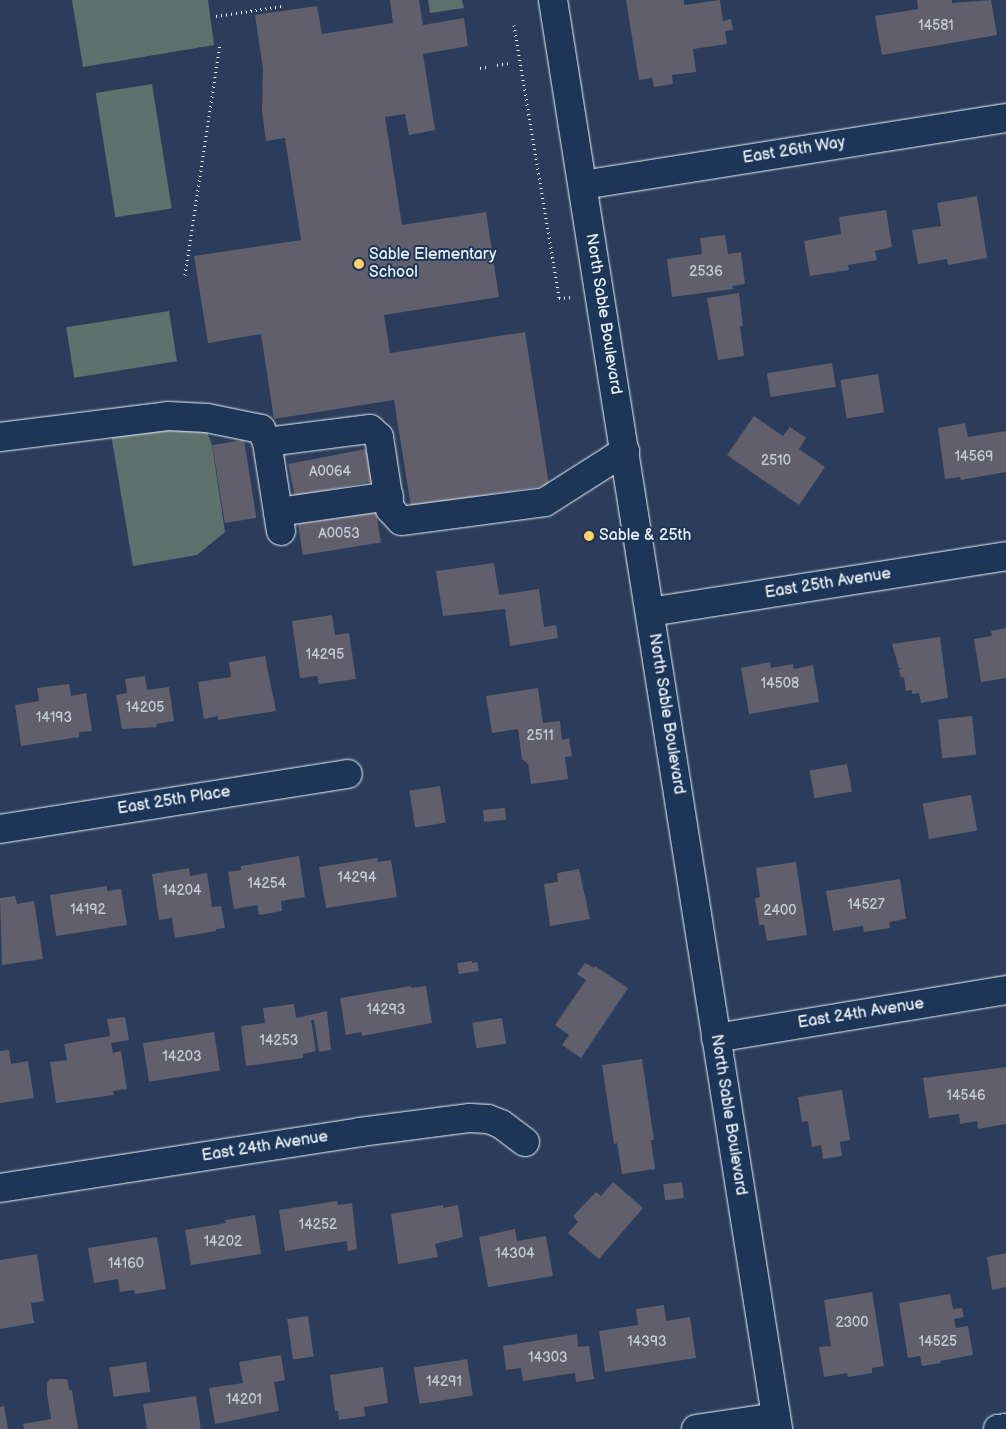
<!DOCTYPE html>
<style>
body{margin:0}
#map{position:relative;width:1006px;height:1429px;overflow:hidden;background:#2b3d5b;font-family:"Balsamiq Sans",sans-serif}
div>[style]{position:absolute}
.green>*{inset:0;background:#5e726d;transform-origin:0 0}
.building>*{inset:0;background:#615f6b;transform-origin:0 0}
.path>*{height:3px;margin-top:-1.5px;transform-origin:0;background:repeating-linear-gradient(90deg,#e8f1f8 0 1px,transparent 0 5px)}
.roads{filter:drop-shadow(0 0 1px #e8f1f8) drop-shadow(0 0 1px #e8f1f8)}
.minor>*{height:28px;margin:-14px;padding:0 14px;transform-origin:14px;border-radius:14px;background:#1d3557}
.dots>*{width:14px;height:14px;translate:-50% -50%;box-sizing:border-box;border:2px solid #1d3557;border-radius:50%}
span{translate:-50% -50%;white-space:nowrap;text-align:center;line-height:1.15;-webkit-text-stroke:4px #1d3557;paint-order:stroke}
.number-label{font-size:14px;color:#c6ccd5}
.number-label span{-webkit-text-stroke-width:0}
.street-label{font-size:16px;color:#e8f1f8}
.poi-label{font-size:16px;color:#e8f1f8}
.left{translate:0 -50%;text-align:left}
</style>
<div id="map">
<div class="green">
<div style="clip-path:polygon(72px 0,208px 0,214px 45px,83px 67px)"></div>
<div style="clip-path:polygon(428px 0,462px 0,464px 8px,430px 13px)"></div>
<div style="left:152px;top:84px;width:126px;height:57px;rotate:81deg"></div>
<div style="left:169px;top:311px;width:51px;height:104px;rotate:81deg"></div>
<div style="clip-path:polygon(170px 428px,207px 431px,212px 445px,225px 532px,197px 555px,133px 566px,111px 434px)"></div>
</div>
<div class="building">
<div style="clip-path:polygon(390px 0,419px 0,423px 25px,464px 18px,468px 46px,423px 54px,435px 130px,409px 135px,405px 114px,385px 117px,402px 225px,486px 212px,499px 297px,384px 315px,390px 353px,525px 332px,549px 485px,411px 507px,394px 400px,274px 419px,261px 334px,208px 343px,194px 256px,301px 240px,285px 138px,266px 141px,262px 111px,263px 69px,255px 15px,317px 6px,322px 34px,393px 23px)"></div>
<div style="clip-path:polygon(626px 0,684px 0,684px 5px,720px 0,723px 21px,731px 19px,733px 30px,725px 31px,727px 44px,693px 49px,696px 72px,672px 75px,673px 84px,654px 87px,652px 78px,639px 80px)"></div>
<div style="clip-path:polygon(917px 0,952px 0,952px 3px,991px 0,997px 35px,882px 55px,875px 16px,918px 9px)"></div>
<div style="clip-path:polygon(977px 196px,987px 258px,948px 265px,947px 259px,918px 264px,912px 230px,941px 226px,937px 203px)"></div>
<div style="clip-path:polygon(886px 210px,892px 247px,875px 251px,877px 260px,848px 265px,849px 270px,810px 276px,804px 241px,841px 234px,839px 217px)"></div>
<div style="clip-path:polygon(725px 235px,728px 254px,741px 252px,745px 284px,732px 286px,733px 289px,672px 297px,667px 259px,702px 254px,700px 238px)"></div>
<div style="clip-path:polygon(739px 293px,743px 326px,740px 326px,744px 356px,718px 360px,707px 298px)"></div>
<div style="left:832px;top:363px;width:24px;height:66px;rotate:81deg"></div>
<div style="left:878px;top:374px;width:39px;height:38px;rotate:81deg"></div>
<div style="clip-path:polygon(754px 416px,783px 436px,790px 427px,806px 438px,799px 449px,825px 467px,799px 505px,727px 455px)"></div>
<div style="clip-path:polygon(965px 423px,968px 437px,1006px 431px,1006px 472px,961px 480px,960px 477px,945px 479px,938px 428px)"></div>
<div style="left:244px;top:440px;width:79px;height:32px;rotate:81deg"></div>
<div style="left:366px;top:449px;width:33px;height:79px;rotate:79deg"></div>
<div style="left:376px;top:512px;width:31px;height:79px;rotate:81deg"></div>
<div style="clip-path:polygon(494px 563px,499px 595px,539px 589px,544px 627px,556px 625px,558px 638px,510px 646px,505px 609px,443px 616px,436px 571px)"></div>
<div style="clip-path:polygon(332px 615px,335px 635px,349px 633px,356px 679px,319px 684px,317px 676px,300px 678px,292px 621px)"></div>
<div style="clip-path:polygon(1006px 628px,1006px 678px,981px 682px,974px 639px,992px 636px,991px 631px)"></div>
<div style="clip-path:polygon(940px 637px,948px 698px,921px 703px,919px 693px,912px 694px,912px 690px,906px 691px,904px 677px,901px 678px,899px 670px,902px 668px,899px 668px,892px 644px)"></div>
<div style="clip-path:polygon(265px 656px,276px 711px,218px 720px,218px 716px,204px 719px,198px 682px,231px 677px,229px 662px)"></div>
<div style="clip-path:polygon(770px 662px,771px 668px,793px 664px,794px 669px,813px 665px,819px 702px,749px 714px,741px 668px)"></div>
<div style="clip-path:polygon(145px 676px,147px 690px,169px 687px,174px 721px,156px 724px,157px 727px,122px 729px,116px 695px,127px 693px,125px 679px)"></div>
<div style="clip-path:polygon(69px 684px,71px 696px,86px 693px,92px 731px,79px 732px,79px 737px,21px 746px,15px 705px,39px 701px,37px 688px)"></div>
<div style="clip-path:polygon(538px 688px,543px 723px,560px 721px,562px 740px,569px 738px,572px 756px,565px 757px,568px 779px,531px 784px,528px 764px,522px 759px,518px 729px,492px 733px,486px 696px)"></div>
<div style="left:972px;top:716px;width:39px;height:34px;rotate:84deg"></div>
<div style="left:847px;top:764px;width:28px;height:38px;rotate:80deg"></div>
<div style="left:440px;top:786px;width:37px;height:31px;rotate:81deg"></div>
<div style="left:971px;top:795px;width:36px;height:49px;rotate:80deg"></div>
<div style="left:505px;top:808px;width:12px;height:22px;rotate:85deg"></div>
<div style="clip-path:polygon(299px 856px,305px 897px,281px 901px,282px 911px,259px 915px,257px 905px,234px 909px,228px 872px,241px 870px,241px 866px)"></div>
<div style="clip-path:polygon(377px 858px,378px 862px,391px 860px,397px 897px,326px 908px,319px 867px)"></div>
<div style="clip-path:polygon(796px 862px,807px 935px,767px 941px,764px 925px,759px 925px,755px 898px,760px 897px,756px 868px)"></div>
<div style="clip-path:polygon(189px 868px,190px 876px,207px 873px,212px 907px,221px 906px,225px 928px,216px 929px,216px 931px,175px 938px,172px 918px,159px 920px,152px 874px)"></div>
<div style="clip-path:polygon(579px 869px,590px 919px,550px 926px,544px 884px,558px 882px,557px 873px)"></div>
<div style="clip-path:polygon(900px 879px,906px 919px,889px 922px,890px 928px,864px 932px,863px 926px,833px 931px,826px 891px)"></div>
<div style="clip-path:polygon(107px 886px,107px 891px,121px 889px,127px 925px,56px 936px,50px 895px)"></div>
<div style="clip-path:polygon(15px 896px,17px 904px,34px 901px,43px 959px,2px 965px,0 898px)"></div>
<div style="clip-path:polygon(472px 961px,472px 963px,477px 962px,479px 971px,459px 974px,457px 963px)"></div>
<div style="clip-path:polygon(585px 963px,594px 968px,595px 966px,628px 988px,581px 1058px,562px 1045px,569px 1035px,555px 1025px,586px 980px,577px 974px)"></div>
<div style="clip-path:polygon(411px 986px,411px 988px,426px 986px,432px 1023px,362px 1036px,361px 1032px,346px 1035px,340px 998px)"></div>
<div style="clip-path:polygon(294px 1004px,296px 1018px,327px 1011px,331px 1050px,319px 1052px,314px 1020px,311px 1020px,316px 1051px,303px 1054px,303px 1058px,246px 1066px,241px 1026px,265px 1023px,263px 1008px)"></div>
<div style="clip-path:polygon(125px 1017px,129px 1040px,111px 1043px,113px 1053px,121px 1051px,127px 1089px,113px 1091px,114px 1095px,56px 1103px,50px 1062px,67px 1060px,64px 1044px,110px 1036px,107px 1019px)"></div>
<div style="left:502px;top:1018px;width:26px;height:30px;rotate:81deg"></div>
<div style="left:214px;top:1032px;width:39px;height:72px;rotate:81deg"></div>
<div style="clip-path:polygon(9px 1050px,11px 1064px,28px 1061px,34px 1098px,0 1103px,0 1051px)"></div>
<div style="clip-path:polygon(642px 1059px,654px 1140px,651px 1140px,655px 1169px,622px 1174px,617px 1143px,614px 1144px,602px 1065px)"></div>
<div style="clip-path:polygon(1006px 1067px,1006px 1124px,978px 1129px,977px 1121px,960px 1124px,959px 1114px,929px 1118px,923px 1078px)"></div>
<div style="clip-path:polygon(842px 1090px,850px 1140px,840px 1142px,842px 1156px,823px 1159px,821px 1145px,812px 1147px,808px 1121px,802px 1122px,798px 1097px)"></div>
<div style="clip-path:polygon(613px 1182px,643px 1208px,599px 1259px,568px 1233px,578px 1222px,573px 1216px,596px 1192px,601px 1196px)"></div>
<div style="left:682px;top:1182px;width:16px;height:19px;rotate:83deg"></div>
<div style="clip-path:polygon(337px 1201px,338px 1205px,352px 1203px,357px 1249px,348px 1251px,347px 1241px,285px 1251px,279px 1210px)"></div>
<div style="clip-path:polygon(443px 1205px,443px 1208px,458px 1205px,463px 1237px,435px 1244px,438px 1257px,398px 1264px,391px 1214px)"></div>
<div style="clip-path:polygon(255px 1215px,261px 1254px,191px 1265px,185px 1230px,226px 1223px,225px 1220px)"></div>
<div style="clip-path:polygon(515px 1229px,517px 1241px,546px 1236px,553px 1276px,488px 1287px,479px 1237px)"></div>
<div style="clip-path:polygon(157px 1237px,166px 1289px,135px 1294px,134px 1290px,120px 1292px,118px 1279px,94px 1283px,88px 1248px)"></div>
<div style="clip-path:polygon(1006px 1253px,1006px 1287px,992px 1290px,987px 1257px)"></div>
<div style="clip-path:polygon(37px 1254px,44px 1301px,31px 1303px,34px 1323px,0 1329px,0 1260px)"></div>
<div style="clip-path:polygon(872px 1292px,884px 1366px,872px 1368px,872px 1373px,848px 1377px,847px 1373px,824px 1377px,819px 1347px,831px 1346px,824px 1300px)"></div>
<div style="clip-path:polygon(950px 1294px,953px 1309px,962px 1308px,964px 1317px,954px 1319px,956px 1328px,968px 1326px,973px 1355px,940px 1361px,941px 1363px,922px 1366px,920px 1356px,908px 1358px,899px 1303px)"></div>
<div style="clip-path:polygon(664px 1305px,666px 1321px,690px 1317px,696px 1358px,605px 1372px,599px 1331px,638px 1325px,636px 1309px)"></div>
<div style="left:308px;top:1316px;width:41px;height:21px;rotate:82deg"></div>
<div style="clip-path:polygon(577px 1334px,578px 1347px,589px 1346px,594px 1379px,576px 1382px,575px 1373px,523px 1381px,521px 1368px,506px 1370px,503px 1346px)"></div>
<div style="clip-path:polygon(281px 1355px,285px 1380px,274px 1382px,279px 1411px,215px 1424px,209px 1388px,243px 1383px,239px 1362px)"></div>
<div style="left:467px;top:1359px;width:37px;height:54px;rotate:81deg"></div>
<div style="left:146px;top:1362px;width:30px;height:37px;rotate:82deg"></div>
<div style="clip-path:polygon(383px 1367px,388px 1403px,364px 1407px,365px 1416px,339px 1420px,338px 1411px,335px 1411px,330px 1375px)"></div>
<div style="clip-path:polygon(50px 1379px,66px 1379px,68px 1382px,69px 1390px,72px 1390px,78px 1429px,24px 1429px,23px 1424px,51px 1419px,47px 1394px,47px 1383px)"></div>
<div style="clip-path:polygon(196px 1396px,201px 1429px,147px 1429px,143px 1404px)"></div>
<div style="clip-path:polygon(4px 1406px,8px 1429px,0 1429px,0 1407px)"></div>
</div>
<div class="path">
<div style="left:216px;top:16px;width:67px;rotate:-8.6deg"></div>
<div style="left:514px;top:25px;width:277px;rotate:80.6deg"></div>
<div style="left:559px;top:298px;width:14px;rotate:-4deg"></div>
<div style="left:497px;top:65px;width:11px;rotate:-10deg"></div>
<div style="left:480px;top:68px;width:7px;rotate:-8deg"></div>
<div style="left:185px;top:275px;width:234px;rotate:-81.4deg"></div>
</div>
<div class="roads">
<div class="minor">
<div style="left:553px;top:0;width:1447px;rotate:81.05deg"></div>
<div style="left:583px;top:185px;width:428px;rotate:-9deg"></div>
<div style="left:0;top:437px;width:169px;rotate:-7.1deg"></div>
<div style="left:168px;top:416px;width:39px;rotate:3deg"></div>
<div style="left:207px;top:418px;width:55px;rotate:11.5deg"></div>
<div style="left:261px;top:429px;width:14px;rotate:65deg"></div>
<div style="left:267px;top:442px;width:90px;rotate:81.1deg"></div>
<div style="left:267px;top:442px;width:104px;rotate:-7.2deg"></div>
<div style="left:370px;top:429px;width:12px;rotate:42deg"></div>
<div style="left:379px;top:437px;width:73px;rotate:81.3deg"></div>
<div style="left:390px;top:509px;width:16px;rotate:47deg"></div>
<div style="left:401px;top:521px;width:145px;rotate:-7.5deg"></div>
<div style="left:545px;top:502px;width:95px;rotate:-32.5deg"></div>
<div style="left:278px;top:512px;width:112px;rotate:-8.2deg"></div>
<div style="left:650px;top:612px;width:360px;rotate:-8.9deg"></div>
<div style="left:0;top:829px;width:352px;rotate:-9deg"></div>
<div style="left:716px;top:1038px;width:294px;rotate:-9.4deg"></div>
<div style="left:0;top:1188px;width:364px;rotate:-8.8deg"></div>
<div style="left:360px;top:1132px;width:111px;rotate:-7.3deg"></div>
<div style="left:470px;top:1118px;width:18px;rotate:3deg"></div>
<div style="left:488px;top:1119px;width:14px;rotate:21deg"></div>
<div style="left:501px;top:1124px;width:30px;rotate:37deg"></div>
<div style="left:696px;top:1429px;width:81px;rotate:-8.5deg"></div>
<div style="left:998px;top:1429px;width:8px;rotate:-7deg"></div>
</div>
</div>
<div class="dots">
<div style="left:359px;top:264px;background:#ffd166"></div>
<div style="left:589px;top:536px;background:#ffd166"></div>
</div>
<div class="number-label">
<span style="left:936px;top:26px">14581</span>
<span style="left:706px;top:272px">2536</span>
<span style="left:974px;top:457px">14569</span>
<span style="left:776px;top:461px">2510</span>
<span style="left:330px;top:472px">A0064</span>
<span style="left:339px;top:534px">A0053</span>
<span style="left:325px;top:655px">14295</span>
<span style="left:780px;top:684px">14508</span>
<span style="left:145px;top:708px">14205</span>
<span style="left:54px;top:718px">14193</span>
<span style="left:540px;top:736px">2511</span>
<span style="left:357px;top:878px">14294</span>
<span style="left:267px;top:884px">14254</span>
<span style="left:182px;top:891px">14204</span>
<span style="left:866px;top:905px">14527</span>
<span style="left:88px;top:910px">14192</span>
<span style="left:780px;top:911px">2400</span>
<span style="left:386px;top:1010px">14293</span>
<span style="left:279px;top:1041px">14253</span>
<span style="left:182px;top:1057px">14203</span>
<span style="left:966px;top:1096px">14546</span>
<span style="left:318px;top:1225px">14252</span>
<span style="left:223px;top:1242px">14202</span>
<span style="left:515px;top:1254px">14304</span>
<span style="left:126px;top:1264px">14160</span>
<span style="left:852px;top:1323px">2300</span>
<span style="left:647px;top:1342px">14393</span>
<span style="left:938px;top:1342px">14525</span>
<span style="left:548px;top:1358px">14303</span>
<span style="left:444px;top:1382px">14291</span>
<span style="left:244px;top:1400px">14201</span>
</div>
<div class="street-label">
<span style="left:794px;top:151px;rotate:-9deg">East 26th Way</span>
<span style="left:603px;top:314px;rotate:81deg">North Sable Boulevard</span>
<span style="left:828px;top:584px;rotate:-9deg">East 25th Avenue</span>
<span style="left:666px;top:714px;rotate:81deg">North Sable Boulevard</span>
<span style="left:174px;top:801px;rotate:-9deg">East 25th Place</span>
<span style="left:861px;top:1014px;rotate:-9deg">East 24th Avenue</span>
<span style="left:728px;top:1115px;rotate:81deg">North Sable Boulevard</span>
<span style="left:265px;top:1147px;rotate:-9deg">East 24th Avenue</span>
</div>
<div class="poi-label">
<span class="left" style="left:369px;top:264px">Sable Elementary<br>School</span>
<span class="left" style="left:599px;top:536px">Sable &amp; 25th</span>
</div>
</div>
